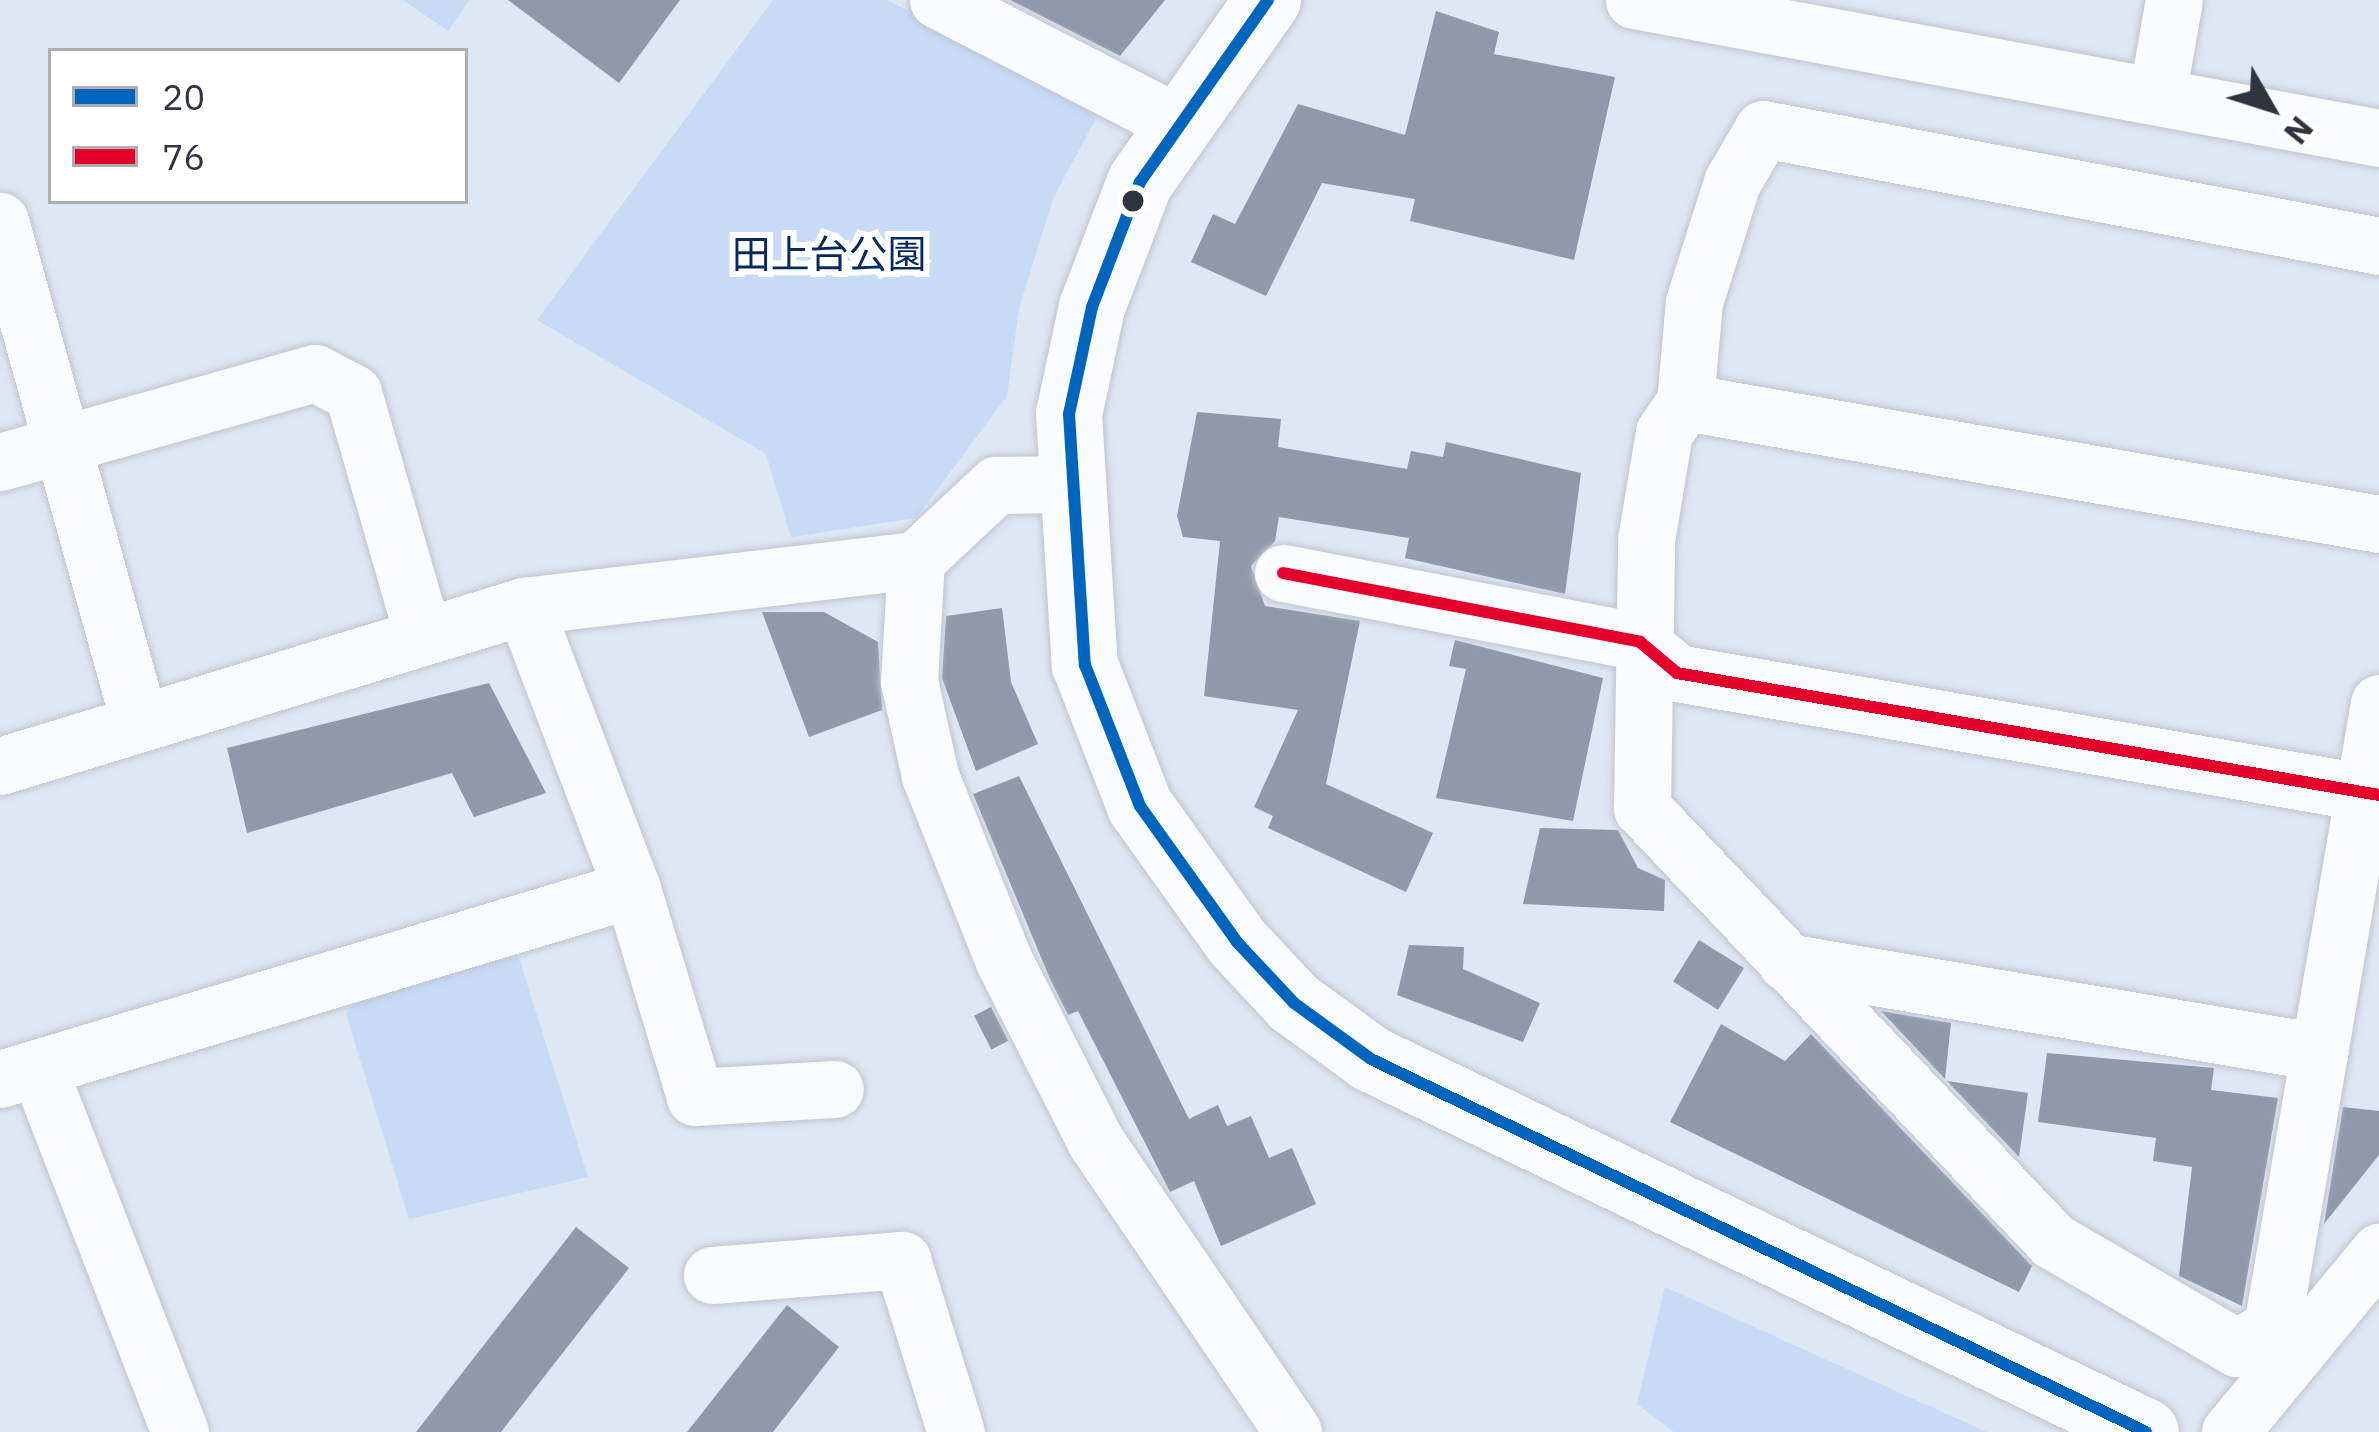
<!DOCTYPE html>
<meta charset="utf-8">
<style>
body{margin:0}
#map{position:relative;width:2379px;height:1432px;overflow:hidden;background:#dee7f4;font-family:"IBM Plex Sans","Noto Sans JP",sans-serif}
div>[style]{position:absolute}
.green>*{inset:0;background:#c7daf6}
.building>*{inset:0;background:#8f99aa;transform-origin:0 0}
.roads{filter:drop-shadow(0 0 3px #bec5ce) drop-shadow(0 0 3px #bec5ce)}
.minor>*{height:57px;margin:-28.5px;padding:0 28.5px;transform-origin:28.5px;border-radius:28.5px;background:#fafbfd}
.major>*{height:66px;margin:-33px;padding:0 33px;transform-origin:33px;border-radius:33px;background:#fafbfd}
.bus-1>*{height:12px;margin:-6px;padding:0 6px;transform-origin:6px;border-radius:6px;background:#0065bd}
.bus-2>*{height:12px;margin:-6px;padding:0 6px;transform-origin:6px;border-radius:6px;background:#e4002b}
.dots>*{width:33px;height:33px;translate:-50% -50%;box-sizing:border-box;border:6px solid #fff;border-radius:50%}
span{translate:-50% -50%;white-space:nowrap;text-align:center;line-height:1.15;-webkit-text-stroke:12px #fff;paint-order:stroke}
.park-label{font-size:39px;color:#05295f}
.legend{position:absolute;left:48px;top:48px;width:420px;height:156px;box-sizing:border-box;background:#fff;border:3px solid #acaeb2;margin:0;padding:15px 21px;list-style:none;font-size:36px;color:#2f353e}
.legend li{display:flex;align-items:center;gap:24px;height:60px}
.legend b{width:60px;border:3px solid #acaeb2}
.north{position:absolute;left:2211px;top:48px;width:120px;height:120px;-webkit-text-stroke:9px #fff;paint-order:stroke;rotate:129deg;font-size:33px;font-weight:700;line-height:48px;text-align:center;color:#2f353e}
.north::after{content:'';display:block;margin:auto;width:42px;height:54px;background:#2f353e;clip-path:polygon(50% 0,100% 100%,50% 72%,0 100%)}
</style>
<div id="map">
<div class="green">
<div style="clip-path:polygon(403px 0,469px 0,448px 31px)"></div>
<div style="clip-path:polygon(773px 0,887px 0,1102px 107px,1053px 199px,1019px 308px,1007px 396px,916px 518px,791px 537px,766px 454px,537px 320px)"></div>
<div style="clip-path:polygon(517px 952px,588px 1177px,409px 1219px,346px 1014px,361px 993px)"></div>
<div style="clip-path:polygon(1665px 1287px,1987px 1432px,1674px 1432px,1637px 1404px)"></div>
</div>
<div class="building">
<div style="clip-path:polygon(508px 0,680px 0,619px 83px)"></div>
<div style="clip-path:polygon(1010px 0,1165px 0,1120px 56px)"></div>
<div style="clip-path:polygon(1436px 11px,1499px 32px,1494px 54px,1615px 77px,1574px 260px,1410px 221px,1415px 199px,1322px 183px,1266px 296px,1191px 262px,1213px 214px,1235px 224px,1298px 104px,1405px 135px)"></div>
<div style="clip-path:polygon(1197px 412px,1281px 419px,1278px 447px,1407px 469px,1411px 451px,1443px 457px,1446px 442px,1581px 473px,1565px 594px,1405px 558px,1409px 538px,1279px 517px,1275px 541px,1251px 566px,1265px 606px,1360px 621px,1326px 784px,1433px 833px,1406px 892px,1268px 828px,1273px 816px,1254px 807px,1298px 710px,1204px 696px,1220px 541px,1183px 537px,1177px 516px)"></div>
<div style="clip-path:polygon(1002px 608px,1011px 682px,1038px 744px,976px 771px,942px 678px,946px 616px)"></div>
<div style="clip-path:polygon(762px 612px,824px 612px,878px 642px,882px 710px,809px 737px)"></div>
<div style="clip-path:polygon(1455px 640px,1603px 678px,1573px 821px,1436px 798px,1466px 669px,1449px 666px)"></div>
<div style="clip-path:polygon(489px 683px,546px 793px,474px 817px,452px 773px,247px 833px,227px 748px)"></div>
<div style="clip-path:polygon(1019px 776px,1189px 1119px,1218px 1105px,1227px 1126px,1251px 1116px,1269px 1158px,1292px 1148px,1316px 1204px,1221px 1246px,1194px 1181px,1170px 1192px,1078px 1011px,1068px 1015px,1050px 979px,973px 794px)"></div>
<div style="clip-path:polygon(1540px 828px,1618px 830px,1638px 868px,1665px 880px,1664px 911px,1523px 904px)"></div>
<div style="left:1699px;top:940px;width:53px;height:49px;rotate:32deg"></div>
<div style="clip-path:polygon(1409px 945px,1464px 947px,1463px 969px,1540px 1003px,1523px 1042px,1397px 995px)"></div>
<div style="left:991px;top:1007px;width:38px;height:19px;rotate:63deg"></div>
<div style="clip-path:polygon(1881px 1011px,1951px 1023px,1945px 1079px)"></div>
<div style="clip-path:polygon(1721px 1024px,1785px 1061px,1811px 1034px,2032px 1266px,2019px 1292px,1670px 1122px)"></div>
<div style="clip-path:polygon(2047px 1053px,2214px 1068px,2211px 1090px,2278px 1098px,2242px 1306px,2179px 1276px,2192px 1167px,2153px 1161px,2156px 1138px,2038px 1122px)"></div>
<div style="clip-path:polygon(1947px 1081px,2028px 1093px,2019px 1157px)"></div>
<div style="clip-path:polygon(2343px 1107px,2379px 1111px,2379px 1155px,2324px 1224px)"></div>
<div style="clip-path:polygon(576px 1227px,629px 1268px,501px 1432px,416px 1432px)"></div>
<div style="clip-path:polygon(787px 1305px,839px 1347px,773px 1432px,687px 1432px)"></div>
</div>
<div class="roads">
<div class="minor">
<div style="left:938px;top:0;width:267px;rotate:27.2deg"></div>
<div style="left:1634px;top:0;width:758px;rotate:10.49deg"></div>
<div style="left:2157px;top:96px;width:97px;rotate:-80deg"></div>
<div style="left:0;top:221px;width:519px;rotate:74.46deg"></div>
<div style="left:1685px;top:402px;width:100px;rotate:-84.9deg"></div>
<div style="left:1694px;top:302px;width:126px;rotate:-72.4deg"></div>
<div style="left:1732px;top:182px;width:61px;rotate:-59.7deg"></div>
<div style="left:1763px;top:129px;width:627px;rotate:10.75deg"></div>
<div style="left:0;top:462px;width:327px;rotate:-15.8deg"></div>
<div style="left:315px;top:373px;width:43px;rotate:27.8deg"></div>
<div style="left:353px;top:393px;width:253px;rotate:73.9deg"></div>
<div style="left:916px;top:560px;width:121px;rotate:93.3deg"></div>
<div style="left:909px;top:681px;width:97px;rotate:77.5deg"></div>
<div style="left:930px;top:776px;width:199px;rotate:68.2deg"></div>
<div style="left:1004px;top:961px;width:203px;rotate:63.1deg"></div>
<div style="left:1096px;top:1142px;width:351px;rotate:55.8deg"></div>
<div style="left:1283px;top:573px;width:364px;rotate:10.9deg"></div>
<div style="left:1640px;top:642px;width:48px;rotate:40deg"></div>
<div style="left:1677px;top:673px;width:713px;rotate:9.86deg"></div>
<div style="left:0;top:766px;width:548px;rotate:-16.98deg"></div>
<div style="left:524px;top:606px;width:395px;rotate:-6.7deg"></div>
<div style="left:916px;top:560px;width:110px;rotate:-43.2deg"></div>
<div style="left:996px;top:485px;width:73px;rotate:-0.8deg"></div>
<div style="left:632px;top:889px;width:217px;rotate:73.1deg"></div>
<div style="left:695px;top:1097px;width:140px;rotate:-3.3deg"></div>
<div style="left:1786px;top:962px;width:541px;rotate:9.58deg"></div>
<div style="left:38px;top:1068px;width:391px;rotate:68.7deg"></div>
<div style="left:0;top:1079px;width:660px;rotate:-16.73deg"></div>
<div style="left:632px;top:889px;width:303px;rotate:-110.9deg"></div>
<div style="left:712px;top:1275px;width:191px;rotate:-4.5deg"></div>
<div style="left:902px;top:1260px;width:180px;rotate:72.6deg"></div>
<div style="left:2272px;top:1327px;width:41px;rotate:149deg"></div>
<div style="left:2237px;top:1348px;width:213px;rotate:-149.8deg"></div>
<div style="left:2053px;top:1241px;width:597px;rotate:-133.51deg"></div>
<div style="left:1642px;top:808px;width:268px;rotate:-89.1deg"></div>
<div style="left:1646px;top:540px;width:109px;rotate:-80.5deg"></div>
<div style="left:1664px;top:432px;width:37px;rotate:-55deg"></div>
<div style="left:1685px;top:402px;width:705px;rotate:9.97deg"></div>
<div style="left:2295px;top:1342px;width:27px;rotate:-147deg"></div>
<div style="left:2272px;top:1327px;width:633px;rotate:-80.27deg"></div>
<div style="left:2230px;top:1432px;width:234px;rotate:-50.4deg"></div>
</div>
<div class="major">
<div style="left:1268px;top:0;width:223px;rotate:125.1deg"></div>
<div style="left:1140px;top:182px;width:134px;rotate:111deg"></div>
<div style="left:1092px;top:307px;width:109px;rotate:102.1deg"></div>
<div style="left:1069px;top:414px;width:252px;rotate:86.4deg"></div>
<div style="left:1085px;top:665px;width:151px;rotate:68.7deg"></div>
<div style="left:1140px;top:806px;width:167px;rotate:54.5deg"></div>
<div style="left:1237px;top:942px;width:83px;rotate:46.9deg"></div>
<div style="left:1294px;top:1003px;width:95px;rotate:36deg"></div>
<div style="left:1371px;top:1059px;width:860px;rotate:25.7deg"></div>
</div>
</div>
<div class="bus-1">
<div style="left:1268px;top:0;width:223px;rotate:125.1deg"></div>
<div style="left:1140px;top:182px;width:134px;rotate:111deg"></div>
<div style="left:1092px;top:307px;width:109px;rotate:102.1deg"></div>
<div style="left:1069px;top:414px;width:252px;rotate:86.4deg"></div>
<div style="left:1085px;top:665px;width:151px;rotate:68.7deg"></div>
<div style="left:1140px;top:806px;width:167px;rotate:54.5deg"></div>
<div style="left:1237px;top:942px;width:83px;rotate:46.9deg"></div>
<div style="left:1294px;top:1003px;width:95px;rotate:36deg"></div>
<div style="left:1371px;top:1059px;width:860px;rotate:25.7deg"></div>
</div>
<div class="bus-2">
<div style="left:1283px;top:573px;width:364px;rotate:10.9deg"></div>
<div style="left:1640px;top:642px;width:48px;rotate:40deg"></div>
<div style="left:1677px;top:673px;width:713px;rotate:9.86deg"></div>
</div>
<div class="dots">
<div style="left:1133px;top:201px;background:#2f353e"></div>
</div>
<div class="park-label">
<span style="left:829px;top:254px">田上台公園</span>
</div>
<ul class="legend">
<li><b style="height:15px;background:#0065bd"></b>20</li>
<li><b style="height:15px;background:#e4002b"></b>76</li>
</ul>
<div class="north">N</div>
</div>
